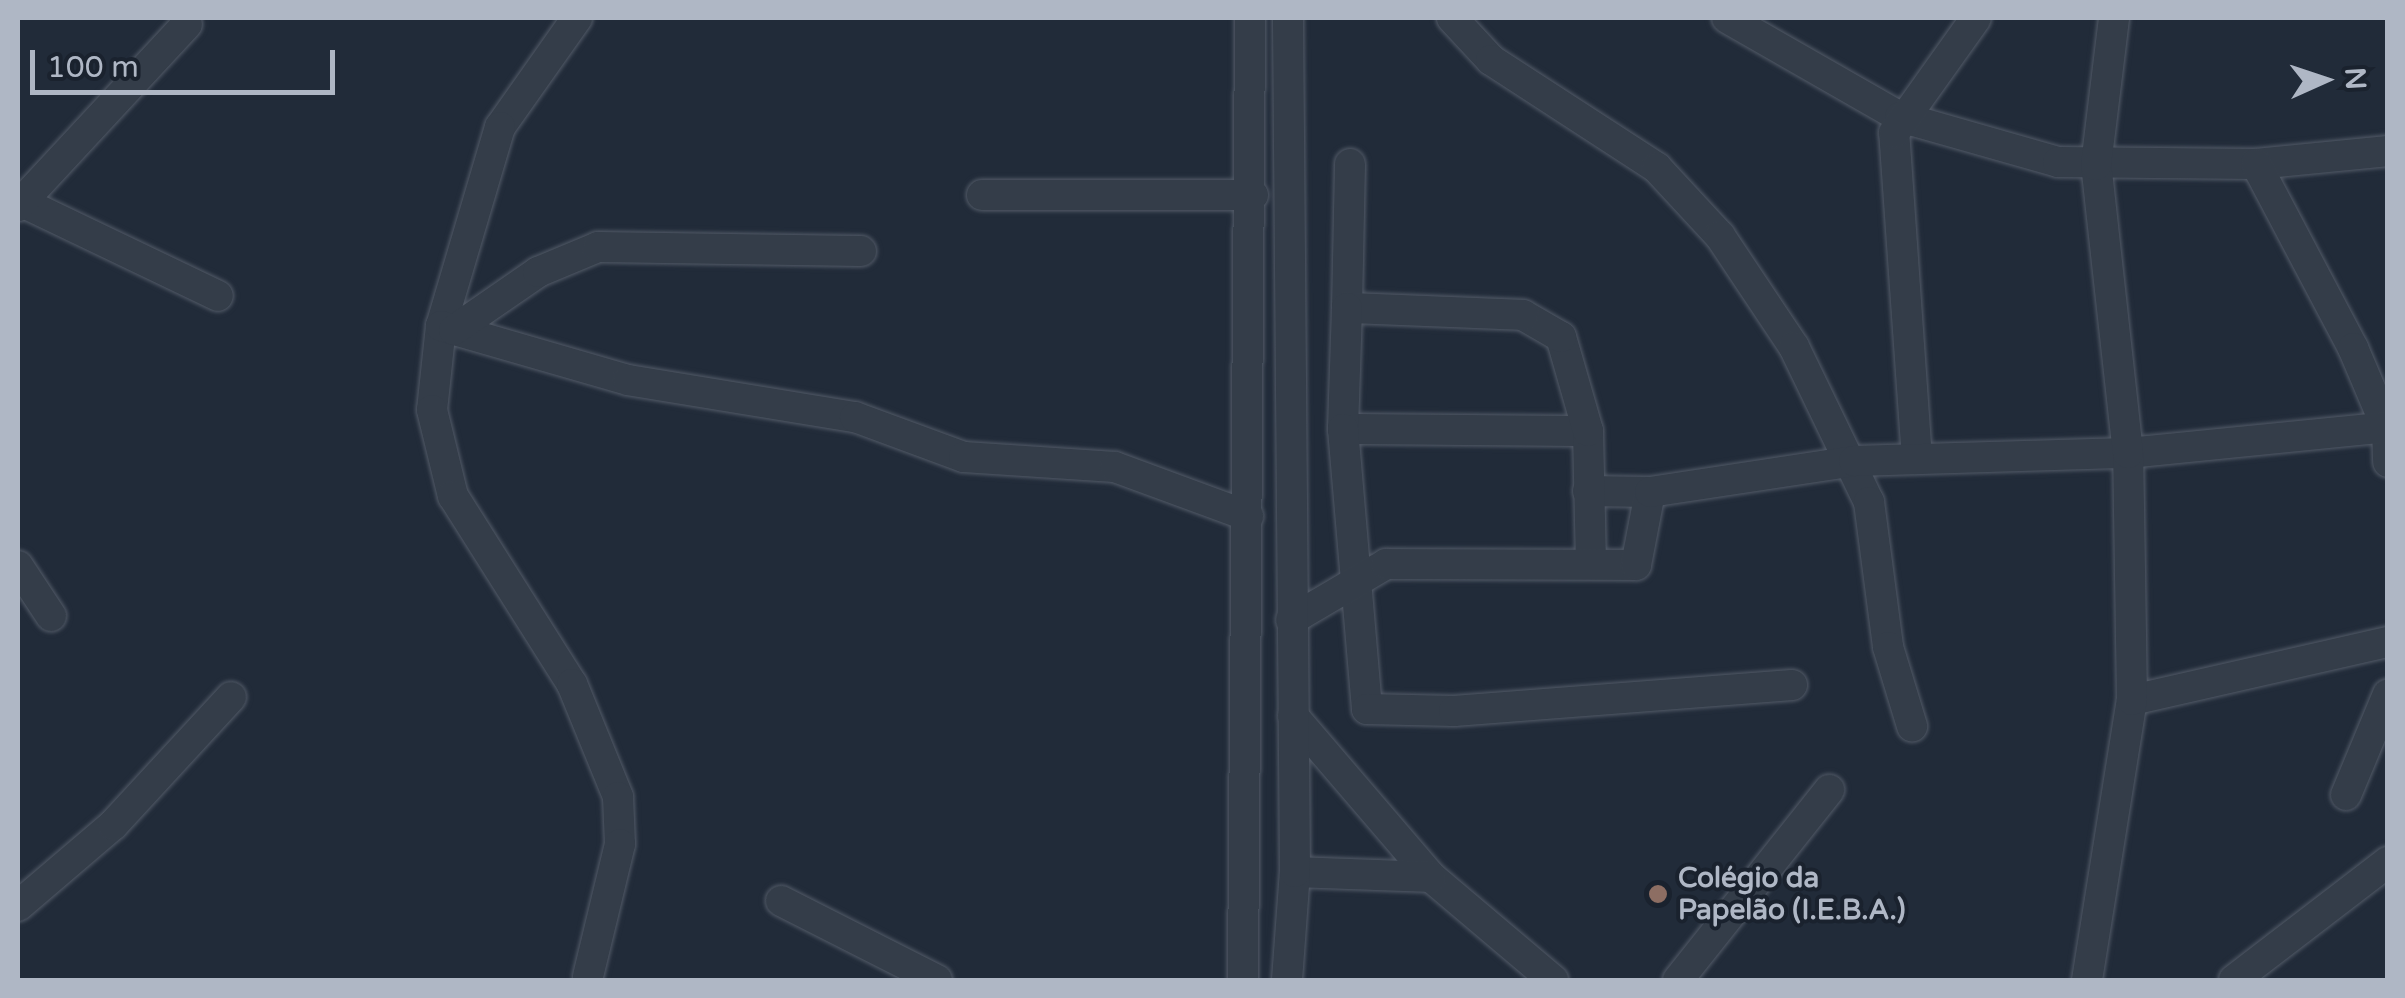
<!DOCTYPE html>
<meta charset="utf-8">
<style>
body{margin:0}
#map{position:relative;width:2405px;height:998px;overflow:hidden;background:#212b39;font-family:"Varela Round",sans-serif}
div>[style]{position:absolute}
.roads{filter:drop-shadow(0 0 2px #525a67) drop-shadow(0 0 2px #525a67)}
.minor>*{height:30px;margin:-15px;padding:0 15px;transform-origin:15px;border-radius:15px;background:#343d49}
.dots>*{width:28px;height:28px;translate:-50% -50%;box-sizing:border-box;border:5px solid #1a222e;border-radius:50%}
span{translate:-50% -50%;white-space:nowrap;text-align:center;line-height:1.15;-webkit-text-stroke:8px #1a222e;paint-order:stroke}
.poi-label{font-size:28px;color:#afb7c5;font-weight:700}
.left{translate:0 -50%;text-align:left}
.frame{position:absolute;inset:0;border:20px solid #afb7c5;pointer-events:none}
.north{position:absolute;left:2275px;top:30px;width:100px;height:100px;-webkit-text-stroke:8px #1a222e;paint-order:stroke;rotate:87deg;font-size:28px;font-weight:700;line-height:40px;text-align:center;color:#afb7c5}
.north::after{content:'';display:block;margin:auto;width:35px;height:45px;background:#afb7c5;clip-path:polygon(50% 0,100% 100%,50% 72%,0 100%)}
.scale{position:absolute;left:30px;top:50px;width:305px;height:45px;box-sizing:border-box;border:5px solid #afb7c5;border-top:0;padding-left:12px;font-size:30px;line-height:35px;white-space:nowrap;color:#afb7c5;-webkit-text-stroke:8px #1a222e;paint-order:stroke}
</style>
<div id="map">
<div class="roads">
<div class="minor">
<div style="left:577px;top:18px;width:133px;rotate:125.2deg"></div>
<div style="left:500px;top:127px;width:208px;rotate:106.5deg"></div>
<div style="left:441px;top:326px;width:84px;rotate:96.1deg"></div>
<div style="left:432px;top:410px;width:89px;rotate:76.3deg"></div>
<div style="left:453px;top:496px;width:222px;rotate:57.7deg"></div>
<div style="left:572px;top:684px;width:122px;rotate:67.8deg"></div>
<div style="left:618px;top:797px;width:47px;rotate:87.6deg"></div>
<div style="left:620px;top:844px;width:136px;rotate:103.6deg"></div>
<div style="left:1452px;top:18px;width:57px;rotate:47.1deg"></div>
<div style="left:1491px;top:60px;width:198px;rotate:33deg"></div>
<div style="left:1657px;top:168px;width:93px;rotate:47.2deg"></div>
<div style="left:1720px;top:236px;width:133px;rotate:56.3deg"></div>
<div style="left:1794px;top:347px;width:172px;rotate:64.2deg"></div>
<div style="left:1869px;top:502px;width:146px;rotate:82.5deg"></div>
<div style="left:1888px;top:647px;width:83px;rotate:73.1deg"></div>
<div style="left:1727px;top:18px;width:199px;rotate:29.8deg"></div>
<div style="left:1900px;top:117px;width:164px;rotate:15.9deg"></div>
<div style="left:2058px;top:162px;width:198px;rotate:0.6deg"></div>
<div style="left:2256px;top:164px;width:133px;rotate:-5.6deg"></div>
<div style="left:2256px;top:164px;width:208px;rotate:62.2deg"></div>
<div style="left:2353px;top:348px;width:87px;rotate:67deg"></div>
<div style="left:2387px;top:428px;width:34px;rotate:88deg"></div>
<div style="left:982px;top:195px;width:271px"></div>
<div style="left:22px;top:202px;width:217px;rotate:25.6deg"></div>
<div style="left:18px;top:206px;width:248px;rotate:-47.1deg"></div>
<div style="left:1347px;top:308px;width:144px;rotate:-88.8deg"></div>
<div style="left:441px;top:326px;width:195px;rotate:16.1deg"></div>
<div style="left:628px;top:380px;width:230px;rotate:9.3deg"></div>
<div style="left:855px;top:417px;width:116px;rotate:20.2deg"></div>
<div style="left:964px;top:457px;width:151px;rotate:3.8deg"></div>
<div style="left:1115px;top:467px;width:142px;rotate:20.2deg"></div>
<div style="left:454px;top:330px;width:102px;rotate:-34.6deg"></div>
<div style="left:538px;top:272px;width:65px;rotate:-22.6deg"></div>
<div style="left:598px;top:247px;width:263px;rotate:0.9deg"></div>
<div style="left:1343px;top:429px;width:245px;rotate:0.5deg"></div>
<div style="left:1917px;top:459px;width:327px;rotate:-94deg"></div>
<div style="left:1894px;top:133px;width:141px;rotate:-54.5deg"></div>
<div style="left:1588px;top:491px;width:62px;rotate:0.9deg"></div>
<div style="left:1591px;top:564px;width:133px;rotate:-91.3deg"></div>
<div style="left:1588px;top:431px;width:98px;rotate:-106deg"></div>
<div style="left:1561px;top:337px;width:44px;rotate:-149.9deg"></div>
<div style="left:1523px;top:315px;width:176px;rotate:-177.7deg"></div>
<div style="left:1347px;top:308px;width:121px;rotate:91.9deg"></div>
<div style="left:1343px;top:429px;width:281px;rotate:85.1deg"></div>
<div style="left:1367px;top:709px;width:87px;rotate:1.3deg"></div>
<div style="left:1454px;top:711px;width:339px;rotate:-4.4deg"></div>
<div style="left:18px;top:566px;width:60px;rotate:56.6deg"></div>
<div style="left:1291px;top:620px;width:110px;rotate:-30.5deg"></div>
<div style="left:1386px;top:564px;width:250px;rotate:0.2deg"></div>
<div style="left:1636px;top:565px;width:74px;rotate:-79.1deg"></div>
<div style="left:1650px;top:492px;width:206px;rotate:-8.6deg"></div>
<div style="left:1854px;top:461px;width:274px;rotate:-1.7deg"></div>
<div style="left:2128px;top:453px;width:261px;rotate:-5.7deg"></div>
<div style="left:2132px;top:700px;width:262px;rotate:-12.8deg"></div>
<div style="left:1293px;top:716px;width:212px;rotate:49.4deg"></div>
<div style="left:1431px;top:877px;width:160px;rotate:40.2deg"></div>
<div style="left:2346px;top:795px;width:109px;rotate:-67.4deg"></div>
<div style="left:1295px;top:872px;width:136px;rotate:2.1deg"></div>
<div style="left:781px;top:901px;width:175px;rotate:26.9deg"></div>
<div style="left:18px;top:906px;width:125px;rotate:-40.5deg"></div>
<div style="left:113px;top:825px;width:174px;rotate:-47.3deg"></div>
<div style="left:1243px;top:980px;width:962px;rotate:-89.58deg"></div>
<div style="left:1287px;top:980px;width:108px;rotate:-85.8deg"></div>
<div style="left:1295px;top:872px;width:854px;rotate:-90.47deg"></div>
<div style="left:1678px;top:980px;width:243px;rotate:-51.5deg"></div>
<div style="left:2087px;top:980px;width:284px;rotate:-80.9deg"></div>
<div style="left:2132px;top:700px;width:247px;rotate:-90.9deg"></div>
<div style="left:2128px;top:453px;width:290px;rotate:-96.3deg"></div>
<div style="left:2096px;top:165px;width:148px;rotate:-83deg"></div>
<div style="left:2234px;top:980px;width:194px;rotate:-37.5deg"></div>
</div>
</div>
<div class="dots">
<div style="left:1658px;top:894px;background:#8d6e63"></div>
</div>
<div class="poi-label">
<span class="left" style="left:1678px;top:894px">Colégio da<br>Papelão (I.E.B.A.)</span>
</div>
<div class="frame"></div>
<div class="north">N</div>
<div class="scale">100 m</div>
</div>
